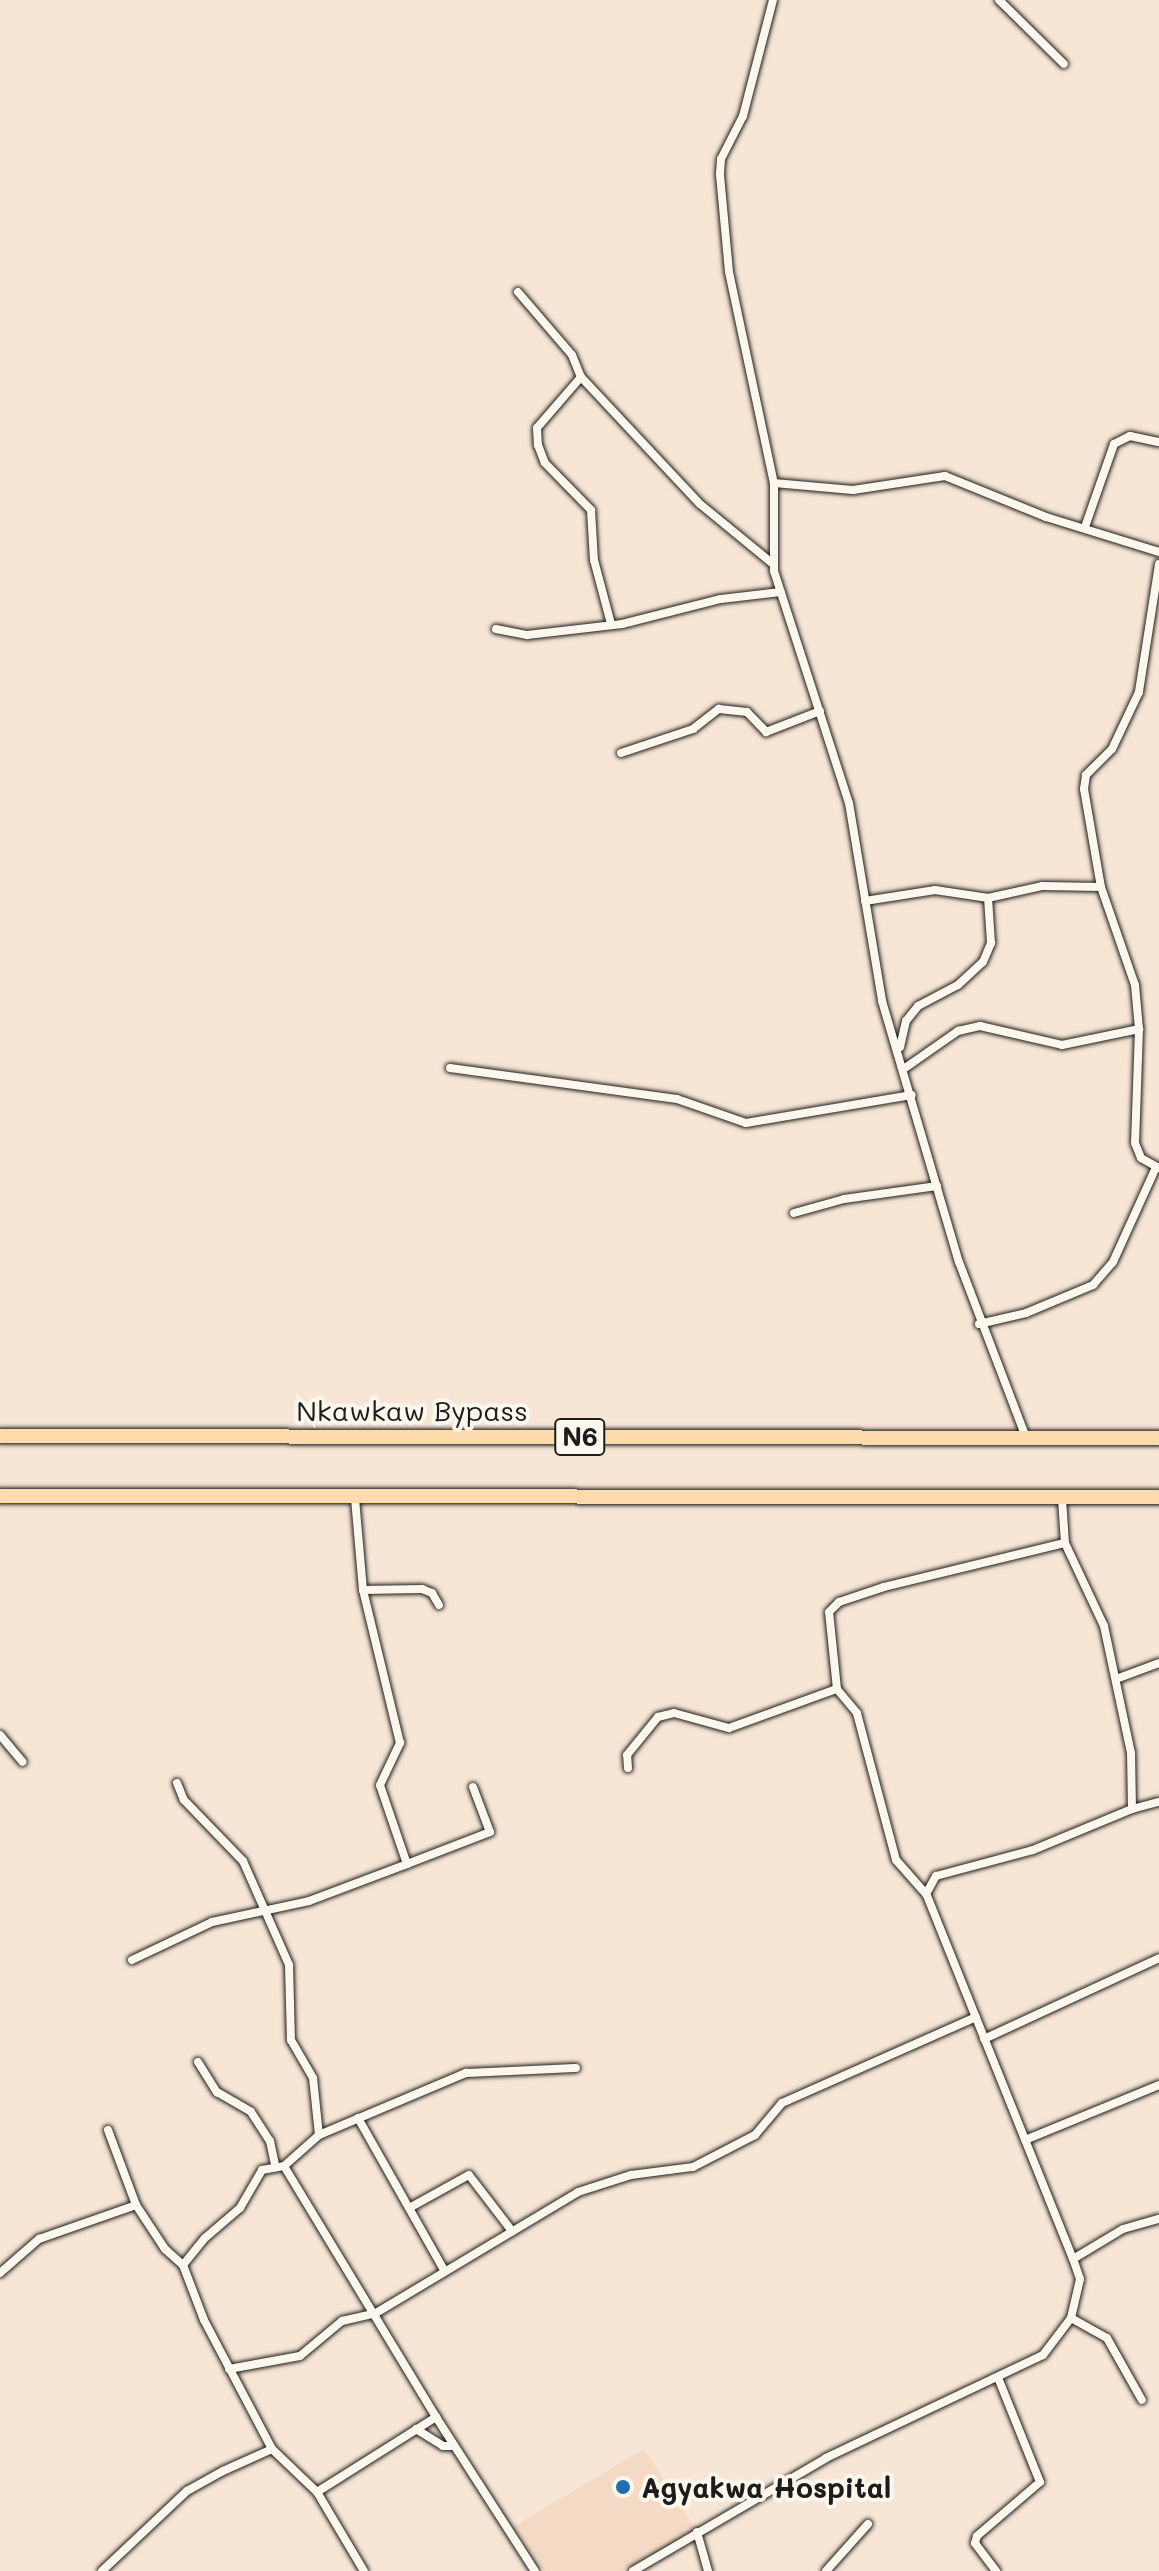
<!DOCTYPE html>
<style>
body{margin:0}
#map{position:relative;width:1159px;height:2571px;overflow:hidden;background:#f7e6d5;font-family:Mali,sans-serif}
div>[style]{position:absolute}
.built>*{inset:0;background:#f4dac4}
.roads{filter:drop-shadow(0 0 2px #1c1c1c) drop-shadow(0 0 2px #1c1c1c)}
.minor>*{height:8px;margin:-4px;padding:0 4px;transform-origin:4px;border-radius:4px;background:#fbf7ec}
.trunk>*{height:14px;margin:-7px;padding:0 7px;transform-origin:7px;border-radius:7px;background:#fedbac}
.dots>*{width:22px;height:22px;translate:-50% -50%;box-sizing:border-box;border:4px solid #fbf7ec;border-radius:50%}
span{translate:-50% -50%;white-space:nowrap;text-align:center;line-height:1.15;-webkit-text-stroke:8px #fbf7ec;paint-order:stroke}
.shield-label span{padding:2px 6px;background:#fbf7ec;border:2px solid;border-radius:6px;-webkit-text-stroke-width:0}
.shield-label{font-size:26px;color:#1c1c1c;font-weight:700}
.street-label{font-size:28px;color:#1c1c1c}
.poi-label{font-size:28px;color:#1c1c1c;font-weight:700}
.left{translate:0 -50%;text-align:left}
</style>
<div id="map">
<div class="built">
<div style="clip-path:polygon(644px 2449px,696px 2530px,630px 2571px,544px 2571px,514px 2526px)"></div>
</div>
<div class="roads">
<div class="minor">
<div style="left:773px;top:0;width:120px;rotate:104.5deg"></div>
<div style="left:743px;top:116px;width:48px;rotate:117.1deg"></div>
<div style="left:721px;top:159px;width:16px;rotate:94deg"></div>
<div style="left:720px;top:175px;width:97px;rotate:84.7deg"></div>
<div style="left:729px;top:272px;width:216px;rotate:78deg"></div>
<div style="left:774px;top:483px;width:88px;rotate:90deg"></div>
<div style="left:774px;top:571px;width:244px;rotate:72.1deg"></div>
<div style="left:849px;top:803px;width:201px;rotate:80.5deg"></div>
<div style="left:882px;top:1001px;width:272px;rotate:73.6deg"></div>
<div style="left:959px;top:1262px;width:191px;rotate:69.1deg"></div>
<div style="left:999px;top:0;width:91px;rotate:44.6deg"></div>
<div style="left:518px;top:292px;width:83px;rotate:49.4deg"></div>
<div style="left:572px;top:355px;width:24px;rotate:68deg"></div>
<div style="left:581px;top:377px;width:174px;rotate:46.9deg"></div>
<div style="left:700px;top:504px;width:94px;rotate:39.4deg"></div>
<div style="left:581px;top:377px;width:67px;rotate:130.8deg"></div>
<div style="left:537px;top:428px;width:17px;rotate:87deg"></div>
<div style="left:538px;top:445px;width:19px;rotate:69deg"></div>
<div style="left:545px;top:463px;width:66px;rotate:45.6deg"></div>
<div style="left:591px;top:510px;width:50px;rotate:86.6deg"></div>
<div style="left:594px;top:560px;width:66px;rotate:75.1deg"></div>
<div style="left:774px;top:483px;width:79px;rotate:5.1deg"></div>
<div style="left:853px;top:490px;width:93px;rotate:-8.7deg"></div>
<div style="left:945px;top:476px;width:109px;rotate:22.1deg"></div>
<div style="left:1046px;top:517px;width:118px;rotate:17.2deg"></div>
<div style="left:1085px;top:527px;width:88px;rotate:-70.7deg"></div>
<div style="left:1114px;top:444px;width:18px;rotate:-27deg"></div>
<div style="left:1130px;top:436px;width:30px;rotate:12deg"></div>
<div style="left:1159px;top:564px;width:130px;rotate:98.9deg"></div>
<div style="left:1139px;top:692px;width:63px;rotate:115.3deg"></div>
<div style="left:1112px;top:749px;width:37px;rotate:135deg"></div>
<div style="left:1086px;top:775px;width:14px;rotate:98deg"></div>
<div style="left:1084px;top:789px;width:99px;rotate:80.2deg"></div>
<div style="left:1101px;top:887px;width:104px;rotate:70.9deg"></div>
<div style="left:1135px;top:985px;width:44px;rotate:84.8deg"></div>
<div style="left:1139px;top:1029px;width:114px;rotate:92deg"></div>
<div style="left:1135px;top:1143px;width:16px;rotate:68deg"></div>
<div style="left:1141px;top:1158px;width:21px;rotate:29deg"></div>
<div style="left:496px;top:629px;width:32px;rotate:11deg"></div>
<div style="left:527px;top:635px;width:96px;rotate:-6.6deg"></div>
<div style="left:622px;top:624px;width:102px;rotate:-14.2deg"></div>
<div style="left:721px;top:599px;width:60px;rotate:-6.7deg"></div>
<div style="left:621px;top:753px;width:76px;rotate:-18.4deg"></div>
<div style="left:693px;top:729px;width:33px;rotate:-38deg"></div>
<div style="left:719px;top:709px;width:28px;rotate:6deg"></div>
<div style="left:747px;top:712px;width:28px;rotate:46deg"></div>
<div style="left:766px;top:732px;width:58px;rotate:-21.3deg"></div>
<div style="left:865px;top:901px;width:71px;rotate:-8.9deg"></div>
<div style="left:935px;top:890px;width:54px;rotate:8.6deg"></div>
<div style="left:988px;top:898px;width:55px;rotate:-12.5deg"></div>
<div style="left:1042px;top:886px;width:59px;rotate:1deg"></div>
<div style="left:900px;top:1047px;width:27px;rotate:-77deg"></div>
<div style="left:906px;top:1021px;width:19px;rotate:-51deg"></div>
<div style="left:918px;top:1006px;width:45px;rotate:-27.7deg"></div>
<div style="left:958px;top:985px;width:34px;rotate:-43deg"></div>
<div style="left:983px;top:962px;width:21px;rotate:-67deg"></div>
<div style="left:991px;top:943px;width:45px;rotate:-93.8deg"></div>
<div style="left:450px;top:1068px;width:229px;rotate:7.8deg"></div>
<div style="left:677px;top:1099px;width:73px;rotate:19.2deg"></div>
<div style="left:746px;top:1123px;width:168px;rotate:-9.6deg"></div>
<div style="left:905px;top:1068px;width:65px;rotate:-34.9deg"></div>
<div style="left:958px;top:1031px;width:23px;rotate:-13deg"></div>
<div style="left:980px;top:1026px;width:84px;rotate:13deg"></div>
<div style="left:1062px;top:1045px;width:79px;rotate:-11.7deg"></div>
<div style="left:794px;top:1213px;width:52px;rotate:-15.6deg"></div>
<div style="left:844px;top:1199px;width:94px;rotate:-8deg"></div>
<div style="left:979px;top:1324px;width:48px;rotate:-13.2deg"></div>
<div style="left:1026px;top:1313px;width:73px;rotate:-22.7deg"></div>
<div style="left:1093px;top:1285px;width:30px;rotate:-49deg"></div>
<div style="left:1113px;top:1262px;width:104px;rotate:-65.6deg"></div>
<div style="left:363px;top:1590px;width:59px;rotate:-1deg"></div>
<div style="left:422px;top:1589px;width:11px;rotate:22deg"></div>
<div style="left:432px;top:1593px;width:14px;rotate:60deg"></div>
<div style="left:1116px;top:1679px;width:46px;rotate:-20.4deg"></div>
<div style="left:0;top:1735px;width:35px;rotate:50deg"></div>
<div style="left:628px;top:1768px;width:13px;rotate:-94deg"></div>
<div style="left:627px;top:1755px;width:49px;rotate:-50.8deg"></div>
<div style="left:658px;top:1717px;width:16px;rotate:-14deg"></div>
<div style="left:674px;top:1713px;width:57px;rotate:15.3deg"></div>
<div style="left:729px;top:1728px;width:115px;rotate:-19.9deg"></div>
<div style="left:177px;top:1783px;width:18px;rotate:68deg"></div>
<div style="left:184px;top:1800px;width:85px;rotate:46deg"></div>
<div style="left:243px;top:1861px;width:114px;rotate:66.1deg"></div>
<div style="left:289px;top:1965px;width:75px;rotate:88.5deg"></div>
<div style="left:291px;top:2040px;width:44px;rotate:59.9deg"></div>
<div style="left:313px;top:2078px;width:57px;rotate:84deg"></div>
<div style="left:319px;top:2135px;width:47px;rotate:138.5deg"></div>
<div style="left:284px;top:2166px;width:293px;rotate:58.8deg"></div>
<div style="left:1132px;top:1809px;width:28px;rotate:-15deg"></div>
<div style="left:407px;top:1864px;width:89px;rotate:-21.1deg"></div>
<div style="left:490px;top:1832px;width:48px;rotate:-110.7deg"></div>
<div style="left:926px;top:1894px;width:45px;rotate:-131.4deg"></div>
<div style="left:896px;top:1860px;width:152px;rotate:-104.9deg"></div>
<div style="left:857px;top:1713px;width:31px;rotate:-130deg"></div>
<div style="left:837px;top:1689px;width:77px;rotate:-95.9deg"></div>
<div style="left:829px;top:1612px;width:14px;rotate:-45deg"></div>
<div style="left:839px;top:1602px;width:47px;rotate:-18.4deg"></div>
<div style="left:884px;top:1587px;width:186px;rotate:-13.7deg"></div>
<div style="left:132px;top:1960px;width:89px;rotate:-25.4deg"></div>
<div style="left:212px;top:1922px;width:99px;rotate:-12.2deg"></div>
<div style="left:309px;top:1901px;width:105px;rotate:-20.7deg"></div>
<div style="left:407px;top:1864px;width:83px;rotate:-108.9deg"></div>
<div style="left:380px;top:1785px;width:47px;rotate:-64.5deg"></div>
<div style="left:400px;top:1743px;width:157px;rotate:-103.6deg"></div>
<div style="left:363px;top:1590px;width:92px;rotate:-95deg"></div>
<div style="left:984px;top:2039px;width:193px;rotate:-24.8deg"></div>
<div style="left:198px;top:2062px;width:36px;rotate:58deg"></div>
<div style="left:217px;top:2092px;width:39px;rotate:30deg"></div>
<div style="left:251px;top:2112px;width:35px;rotate:57deg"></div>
<div style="left:270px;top:2141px;width:25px;rotate:78deg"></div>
<div style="left:358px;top:2118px;width:175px;rotate:60.5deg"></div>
<div style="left:108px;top:2130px;width:80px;rotate:69.5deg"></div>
<div style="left:136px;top:2205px;width:53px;rotate:56.6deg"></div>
<div style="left:165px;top:2249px;width:24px;rotate:42deg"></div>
<div style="left:183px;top:2265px;width:59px;rotate:69.1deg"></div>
<div style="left:204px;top:2320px;width:146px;rotate:62.2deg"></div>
<div style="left:319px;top:2135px;width:160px;rotate:-22.9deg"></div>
<div style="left:466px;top:2073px;width:110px;rotate:-2.6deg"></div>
<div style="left:1025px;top:2140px;width:145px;rotate:-22.3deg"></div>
<div style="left:411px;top:2207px;width:66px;rotate:-28.9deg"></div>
<div style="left:469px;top:2175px;width:71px;rotate:52.5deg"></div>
<div style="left:1073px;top:2259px;width:58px;rotate:-31deg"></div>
<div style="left:1123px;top:2229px;width:37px;rotate:-16deg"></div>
<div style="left:183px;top:2265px;width:35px;rotate:-51deg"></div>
<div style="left:205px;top:2238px;width:46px;rotate:-40.6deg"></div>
<div style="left:240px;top:2208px;width:44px;rotate:-59.9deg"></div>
<div style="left:262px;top:2170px;width:22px;rotate:-10deg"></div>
<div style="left:0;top:2273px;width:52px;rotate:-41.1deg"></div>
<div style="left:39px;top:2239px;width:103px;rotate:-19.3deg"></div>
<div style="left:1071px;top:2318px;width:41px;rotate:29.1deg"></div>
<div style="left:1107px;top:2338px;width:71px;rotate:60.6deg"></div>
<div style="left:229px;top:2369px;width:72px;rotate:-10.4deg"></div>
<div style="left:300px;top:2356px;width:55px;rotate:-39.8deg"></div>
<div style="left:342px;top:2321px;width:35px;rotate:-13deg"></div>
<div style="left:376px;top:2313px;width:235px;rotate:-30.9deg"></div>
<div style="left:578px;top:2192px;width:56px;rotate:-17.8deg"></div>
<div style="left:631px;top:2175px;width:63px;rotate:-7.4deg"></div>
<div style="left:693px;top:2167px;width:70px;rotate:-27.3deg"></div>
<div style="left:755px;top:2135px;width:42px;rotate:-49.8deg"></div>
<div style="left:782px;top:2103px;width:212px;rotate:-23.9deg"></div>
<div style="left:416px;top:2429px;width:32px;rotate:32deg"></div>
<div style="left:443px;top:2446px;width:11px"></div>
<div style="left:317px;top:2492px;width:92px;rotate:59.3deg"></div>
<div style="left:697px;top:2532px;width:41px;rotate:74.2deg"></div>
<div style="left:102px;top:2571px;width:117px;rotate:-43.3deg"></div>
<div style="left:187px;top:2491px;width:41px;rotate:-29.1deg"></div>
<div style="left:223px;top:2471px;width:54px;rotate:-24.2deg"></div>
<div style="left:272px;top:2449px;width:62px;rotate:43.7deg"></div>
<div style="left:317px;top:2492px;width:141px;rotate:-32.2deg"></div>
<div style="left:436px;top:2417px;width:183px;rotate:57.3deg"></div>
<div style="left:633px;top:2571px;width:224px;rotate:-30.3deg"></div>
<div style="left:826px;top:2458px;width:240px;rotate:-25.4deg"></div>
<div style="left:1043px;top:2355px;width:46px;rotate:-52.9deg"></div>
<div style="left:1071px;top:2318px;width:40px;rotate:-77deg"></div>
<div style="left:1080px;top:2279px;width:21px;rotate:-109deg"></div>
<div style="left:1073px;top:2259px;width:393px;rotate:-111.9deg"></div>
<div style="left:926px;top:1894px;width:21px;rotate:-61deg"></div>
<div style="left:936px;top:1876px;width:100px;rotate:-15deg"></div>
<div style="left:1033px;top:1850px;width:107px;rotate:-22.5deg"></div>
<div style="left:1132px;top:1809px;width:56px;rotate:-91deg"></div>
<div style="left:1131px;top:1753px;width:130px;rotate:-102deg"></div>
<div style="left:1104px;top:1626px;width:92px;rotate:-115.2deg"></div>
<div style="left:1065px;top:1543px;width:44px;rotate:-93.9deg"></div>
<div style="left:826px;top:2571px;width:63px;rotate:-48.2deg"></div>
<div style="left:996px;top:2571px;width:35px;rotate:-127deg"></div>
<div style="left:975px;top:2543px;width:7px;rotate:-74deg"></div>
<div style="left:977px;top:2536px;width:83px;rotate:-40.6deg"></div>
<div style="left:1040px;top:2482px;width:110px;rotate:-111.9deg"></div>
</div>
<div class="trunk">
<div style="left:0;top:1436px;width:1159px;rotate:0.1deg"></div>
<div style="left:0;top:1496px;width:1159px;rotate:0.05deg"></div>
</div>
</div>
<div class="dots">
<div style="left:623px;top:2487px;background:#1f6fb2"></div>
</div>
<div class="shield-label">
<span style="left:580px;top:1437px">N6</span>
</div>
<div class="street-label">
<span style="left:412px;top:1410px">Nkawkaw Bypass</span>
</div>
<div class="poi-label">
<span class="left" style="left:641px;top:2487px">Agyakwa Hospital</span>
</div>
</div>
